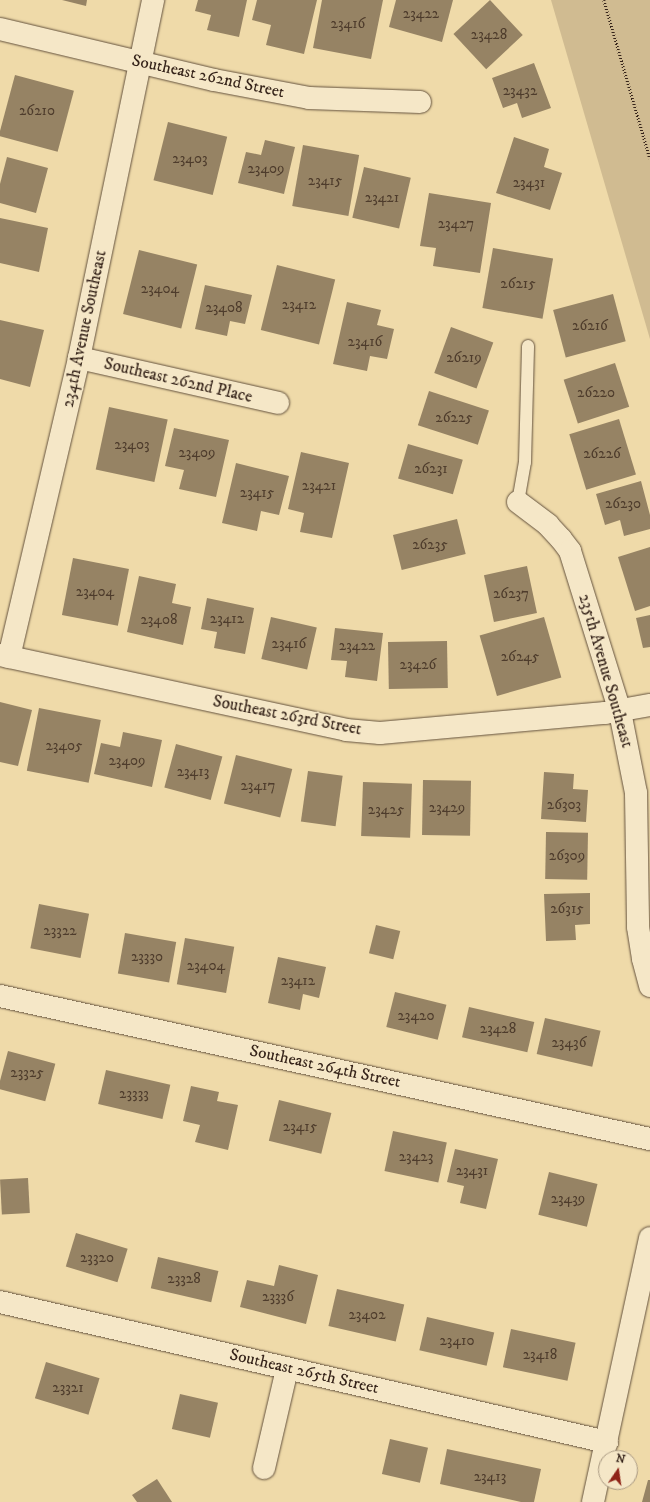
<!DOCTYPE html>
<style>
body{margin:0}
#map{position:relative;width:650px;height:1502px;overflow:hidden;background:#efdaa9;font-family:"IM FELL DW Pica",serif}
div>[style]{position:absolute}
.green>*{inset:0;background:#d0bb91}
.building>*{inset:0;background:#968364;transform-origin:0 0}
.path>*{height:2.5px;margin-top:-1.25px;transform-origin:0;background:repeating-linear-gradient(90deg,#36241a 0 1px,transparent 0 3px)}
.roads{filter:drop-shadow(0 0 1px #64523e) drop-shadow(0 0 1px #64523e)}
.service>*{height:12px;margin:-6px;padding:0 6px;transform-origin:6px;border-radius:6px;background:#f5e7c7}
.minor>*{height:22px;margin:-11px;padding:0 11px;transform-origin:11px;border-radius:11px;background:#f5e7c7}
span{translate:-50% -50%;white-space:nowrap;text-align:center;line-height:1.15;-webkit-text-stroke:3px #f5e7c7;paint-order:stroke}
.number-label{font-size:15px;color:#4e3c2c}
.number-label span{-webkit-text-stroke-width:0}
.street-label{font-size:17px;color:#36241a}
.north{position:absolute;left:598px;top:1450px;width:40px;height:40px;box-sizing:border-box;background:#f5e7c7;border:1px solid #a99982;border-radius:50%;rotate:13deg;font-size:11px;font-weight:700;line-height:16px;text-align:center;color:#36241a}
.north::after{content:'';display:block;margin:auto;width:14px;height:18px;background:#8f2418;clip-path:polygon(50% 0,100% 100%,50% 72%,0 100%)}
</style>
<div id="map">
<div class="green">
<div style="clip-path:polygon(551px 0,650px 0,650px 339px)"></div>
</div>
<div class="building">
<div style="clip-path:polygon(62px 0,87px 0,86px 6px)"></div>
<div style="clip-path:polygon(198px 0,247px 0,239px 37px,207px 30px,211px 15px,195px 11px)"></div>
<div style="clip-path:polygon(257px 0,317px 0,304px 54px,266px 45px,271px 25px,252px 20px)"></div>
<div style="clip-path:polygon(322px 0,383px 0,371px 59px,313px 48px)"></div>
<div style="clip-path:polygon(396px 0,453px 0,442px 42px,389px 27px)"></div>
<div style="left:490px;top:0;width:48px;height:50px;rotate:47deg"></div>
<div style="clip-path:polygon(534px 63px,551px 108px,522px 118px,517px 103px,503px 108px,492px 78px)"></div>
<div style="left:15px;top:75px;width:61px;height:63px;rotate:15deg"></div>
<div style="left:168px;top:122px;width:61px;height:60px;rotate:14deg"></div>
<div style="clip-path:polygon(514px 137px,549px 149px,544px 167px,562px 173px,550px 210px,496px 193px)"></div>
<div style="clip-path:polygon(265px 140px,295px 147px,284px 194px,238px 183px,246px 152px,261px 155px)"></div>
<div style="left:303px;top:145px;width:57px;height:62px;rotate:10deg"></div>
<div style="clip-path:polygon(7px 157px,48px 168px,36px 213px,0 203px,0 184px)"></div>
<div style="left:364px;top:167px;width:48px;height:52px;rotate:13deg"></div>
<div style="clip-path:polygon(429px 193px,491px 203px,480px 273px,433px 266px,436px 248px,420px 246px)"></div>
<div style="clip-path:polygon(0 218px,48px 228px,39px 272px,0 263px)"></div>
<div style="left:493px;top:248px;width:61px;height:61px;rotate:10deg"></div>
<div style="left:139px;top:250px;width:60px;height:66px;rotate:14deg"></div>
<div style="left:277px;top:265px;width:60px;height:67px;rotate:14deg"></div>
<div style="clip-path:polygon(205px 285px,252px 295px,245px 324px,230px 321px,227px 336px,195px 329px)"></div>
<div style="left:613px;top:294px;width:49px;height:62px;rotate:75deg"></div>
<div style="clip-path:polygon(347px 302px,381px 310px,377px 325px,394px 329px,387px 359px,370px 356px,367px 371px,333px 364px)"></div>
<div style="clip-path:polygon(0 320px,44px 330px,30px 387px,0 379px)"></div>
<div style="left:451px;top:327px;width:45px;height:49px;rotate:20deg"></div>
<div style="left:615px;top:363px;width:46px;height:54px;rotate:72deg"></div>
<div style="left:429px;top:391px;width:63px;height:36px;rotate:18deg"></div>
<div style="left:109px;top:407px;width:60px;height:64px;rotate:12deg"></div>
<div style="left:619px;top:419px;width:58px;height:52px;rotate:73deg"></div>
<div style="clip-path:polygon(174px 428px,229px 440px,216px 497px,179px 489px,184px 470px,165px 466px)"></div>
<div style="left:408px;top:444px;width:57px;height:36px;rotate:16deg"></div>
<div style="clip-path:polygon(301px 452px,349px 463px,332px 538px,300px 532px,304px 513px,288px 509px)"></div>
<div style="clip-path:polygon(236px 463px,289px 476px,279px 515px,261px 511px,257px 531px,222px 523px)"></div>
<div style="clip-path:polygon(641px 481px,650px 515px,650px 529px,624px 536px,620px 520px,605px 525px,596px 494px)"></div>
<div style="left:457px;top:519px;width:36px;height:66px;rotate:76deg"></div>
<div style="clip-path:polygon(650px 547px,650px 606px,635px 611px,618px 557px)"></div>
<div style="left:73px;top:558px;width:57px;height:58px;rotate:11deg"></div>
<div style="left:527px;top:566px;width:48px;height:44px;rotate:78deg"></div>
<div style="clip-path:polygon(139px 576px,176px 584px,172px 603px,191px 607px,183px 645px,127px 632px)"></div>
<div style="clip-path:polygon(207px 598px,254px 608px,245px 654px,214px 648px,217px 632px,201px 629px)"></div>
<div style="clip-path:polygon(650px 615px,650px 647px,643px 648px,636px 618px)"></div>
<div style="left:271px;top:617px;width:47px;height:43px;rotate:13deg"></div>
<div style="left:544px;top:617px;width:63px;height:67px;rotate:74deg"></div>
<div style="clip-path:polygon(335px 628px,383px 633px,377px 681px,345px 677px,347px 661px,331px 660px)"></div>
<div style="left:447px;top:641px;width:47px;height:59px;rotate:89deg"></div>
<div style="clip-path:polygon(0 702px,32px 710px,18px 766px,0 762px)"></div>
<div style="left:39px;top:708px;width:63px;height:64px;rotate:11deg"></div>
<div style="clip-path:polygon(123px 732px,162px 740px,152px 787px,94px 774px,101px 743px,120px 747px)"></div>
<div style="left:176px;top:744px;width:48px;height:45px;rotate:15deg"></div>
<div style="left:236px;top:755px;width:58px;height:50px;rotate:14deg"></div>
<div style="left:308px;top:771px;width:35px;height:51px;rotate:8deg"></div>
<div style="clip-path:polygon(544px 772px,574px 774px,573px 789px,588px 790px,586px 822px,541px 819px)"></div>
<div style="left:423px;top:780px;width:48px;height:55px;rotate:1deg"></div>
<div style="left:363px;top:782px;width:49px;height:54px;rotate:2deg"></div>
<div style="left:546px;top:832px;width:42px;height:47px;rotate:1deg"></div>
<div style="clip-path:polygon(590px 893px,590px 924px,575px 925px,576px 940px,546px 941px,544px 894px)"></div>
<div style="left:39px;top:904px;width:51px;height:45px;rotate:11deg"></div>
<div style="left:376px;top:925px;width:25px;height:29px;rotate:14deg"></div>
<div style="left:125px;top:933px;width:52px;height:41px;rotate:10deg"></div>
<div style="left:185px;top:938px;width:50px;height:47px;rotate:10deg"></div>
<div style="clip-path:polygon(278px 957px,326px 967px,319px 998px,303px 994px,300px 1010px,268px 1003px)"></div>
<div style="left:395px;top:992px;width:53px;height:36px;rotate:14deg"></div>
<div style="left:469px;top:1007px;width:67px;height:31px;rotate:13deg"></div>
<div style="left:545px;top:1018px;width:57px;height:37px;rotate:13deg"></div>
<div style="left:8px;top:1051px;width:49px;height:39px;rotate:15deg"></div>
<div style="left:106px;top:1070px;width:66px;height:35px;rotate:13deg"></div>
<div style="clip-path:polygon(191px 1086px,219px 1092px,217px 1101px,238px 1105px,228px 1150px,195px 1142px,200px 1125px,183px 1121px)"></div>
<div style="left:279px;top:1100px;width:54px;height:42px;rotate:14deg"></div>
<div style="left:393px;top:1131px;width:55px;height:41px;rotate:12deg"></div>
<div style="clip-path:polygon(455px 1149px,498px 1159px,486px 1209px,460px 1203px,464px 1186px,447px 1182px)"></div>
<div style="left:549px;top:1172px;width:50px;height:44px;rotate:14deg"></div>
<div style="left:28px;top:1178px;width:35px;height:28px;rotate:87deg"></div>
<div style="left:76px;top:1233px;width:54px;height:35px;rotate:17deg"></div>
<div style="left:158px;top:1257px;width:62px;height:32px;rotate:13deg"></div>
<div style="clip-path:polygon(279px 1265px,318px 1275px,306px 1324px,240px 1307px,247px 1280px,274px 1286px)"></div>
<div style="left:337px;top:1289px;width:69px;height:38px;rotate:13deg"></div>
<div style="left:427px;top:1317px;width:69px;height:34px;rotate:13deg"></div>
<div style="left:511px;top:1329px;width:66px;height:39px;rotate:12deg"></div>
<div style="left:46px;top:1362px;width:56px;height:38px;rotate:17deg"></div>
<div style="left:180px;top:1394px;width:39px;height:36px;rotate:13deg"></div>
<div style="left:390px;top:1439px;width:39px;height:36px;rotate:13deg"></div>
<div style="clip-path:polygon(447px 1449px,541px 1469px,534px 1502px,521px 1502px,440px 1484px)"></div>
<div style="clip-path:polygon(157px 1479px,172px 1502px,137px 1502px,132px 1495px)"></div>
<div style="clip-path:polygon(648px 1480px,650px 1480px,650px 1502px,642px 1502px)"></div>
</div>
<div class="path">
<div style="left:604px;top:0;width:165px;rotate:73.8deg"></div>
</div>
<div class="roads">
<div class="service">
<div style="left:518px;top:502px;width:41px;rotate:-80.1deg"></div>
<div style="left:525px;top:462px;width:116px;rotate:-88.5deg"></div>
</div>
<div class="minor">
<div style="left:0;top:29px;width:220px;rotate:13.4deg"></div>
<div style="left:214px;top:80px;width:97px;rotate:10.7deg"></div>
<div style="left:309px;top:98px;width:111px;rotate:2.1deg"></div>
<div style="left:79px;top:358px;width:204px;rotate:12.7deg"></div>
<div style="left:518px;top:502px;width:38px;rotate:37deg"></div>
<div style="left:548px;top:525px;width:19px;rotate:47deg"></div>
<div style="left:561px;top:539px;width:15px;rotate:53deg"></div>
<div style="left:570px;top:551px;width:169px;rotate:72.7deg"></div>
<div style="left:620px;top:712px;width:83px;rotate:78.8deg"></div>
<div style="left:636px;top:793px;width:134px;rotate:89.1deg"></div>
<div style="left:638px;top:927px;width:32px;rotate:81deg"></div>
<div style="left:643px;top:959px;width:28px;rotate:75deg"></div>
<div style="left:0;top:655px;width:354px;rotate:12.2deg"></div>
<div style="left:346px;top:730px;width:34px;rotate:5deg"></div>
<div style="left:380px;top:733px;width:226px;rotate:-5.1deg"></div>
<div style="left:605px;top:713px;width:46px;rotate:-10.1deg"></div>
<div style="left:9px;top:657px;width:307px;rotate:-76.8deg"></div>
<div style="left:79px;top:358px;width:366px;rotate:-78.3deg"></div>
<div style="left:0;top:996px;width:666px;rotate:12.41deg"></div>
<div style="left:0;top:1302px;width:623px;rotate:12.99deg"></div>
<div style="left:264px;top:1468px;width:102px;rotate:-76.9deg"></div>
<div style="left:593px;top:1502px;width:270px;rotate:-77.8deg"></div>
</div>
</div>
<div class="number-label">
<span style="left:421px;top:14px">23422</span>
<span style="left:348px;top:24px">23416</span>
<span style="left:489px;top:35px">23428</span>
<span style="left:520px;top:91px">23432</span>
<span style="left:37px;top:111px">26210</span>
<span style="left:190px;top:159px">23403</span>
<span style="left:266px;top:169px">23409</span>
<span style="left:325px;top:181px">23415</span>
<span style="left:529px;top:183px">23431</span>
<span style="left:382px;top:198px">23421</span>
<span style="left:456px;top:224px">23427</span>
<span style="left:518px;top:284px">26215</span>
<span style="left:160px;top:289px">23404</span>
<span style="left:299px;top:305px">23412</span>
<span style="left:224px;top:308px">23408</span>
<span style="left:590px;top:326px">26216</span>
<span style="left:365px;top:342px">23416</span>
<span style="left:464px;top:358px">26219</span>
<span style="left:596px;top:393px">26220</span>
<span style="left:454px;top:418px">26225</span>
<span style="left:132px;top:445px">23403</span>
<span style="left:197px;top:453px">23409</span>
<span style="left:602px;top:454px">26226</span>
<span style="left:431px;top:469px">26231</span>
<span style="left:319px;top:486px">23421</span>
<span style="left:257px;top:493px">23415</span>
<span style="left:623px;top:504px">26230</span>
<span style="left:430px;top:545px">26235</span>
<span style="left:95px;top:592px">23404</span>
<span style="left:511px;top:594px">26237</span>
<span style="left:227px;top:619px">23412</span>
<span style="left:159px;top:620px">23408</span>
<span style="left:289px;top:644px">23416</span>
<span style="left:357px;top:646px">23422</span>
<span style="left:520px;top:657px">26245</span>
<span style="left:418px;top:665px">23426</span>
<span style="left:64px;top:746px">23405</span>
<span style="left:127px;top:761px">23409</span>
<span style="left:193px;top:772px">23413</span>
<span style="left:258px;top:786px">23417</span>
<span style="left:564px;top:805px">26303</span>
<span style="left:447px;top:808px">23429</span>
<span style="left:386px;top:810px">23425</span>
<span style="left:567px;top:856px">26309</span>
<span style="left:567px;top:909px">26315</span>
<span style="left:60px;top:931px">23322</span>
<span style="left:147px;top:957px">23330</span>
<span style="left:206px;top:966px">23404</span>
<span style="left:298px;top:981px">23412</span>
<span style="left:416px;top:1016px">23420</span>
<span style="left:498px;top:1029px">23428</span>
<span style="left:569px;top:1043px">23436</span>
<span style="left:27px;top:1073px">23325</span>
<span style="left:134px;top:1094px">23333</span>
<span style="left:300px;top:1127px">23415</span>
<span style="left:416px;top:1157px">23423</span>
<span style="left:472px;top:1171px">23431</span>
<span style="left:568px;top:1199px">23439</span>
<span style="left:97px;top:1258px">23320</span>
<span style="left:184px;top:1279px">23328</span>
<span style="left:278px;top:1297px">23336</span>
<span style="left:367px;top:1315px">23402</span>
<span style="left:457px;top:1341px">23410</span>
<span style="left:540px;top:1355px">23418</span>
<span style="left:68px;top:1388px">23321</span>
<span style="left:490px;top:1477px">23413</span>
</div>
<div class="street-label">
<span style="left:208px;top:77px;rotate:12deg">Southeast 262nd Street</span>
<span style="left:85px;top:329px;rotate:-78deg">234th Avenue Southeast</span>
<span style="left:178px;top:381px;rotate:13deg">Southeast 262nd Place</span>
<span style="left:605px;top:671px;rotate:74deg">235th Avenue Southeast</span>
<span style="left:287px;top:716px;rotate:11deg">Southeast 263rd Street</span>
<span style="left:325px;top:1067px;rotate:12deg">Southeast 264th Street</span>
<span style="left:304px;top:1372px;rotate:13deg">Southeast 265th Street</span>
</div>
<div class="north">N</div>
</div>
